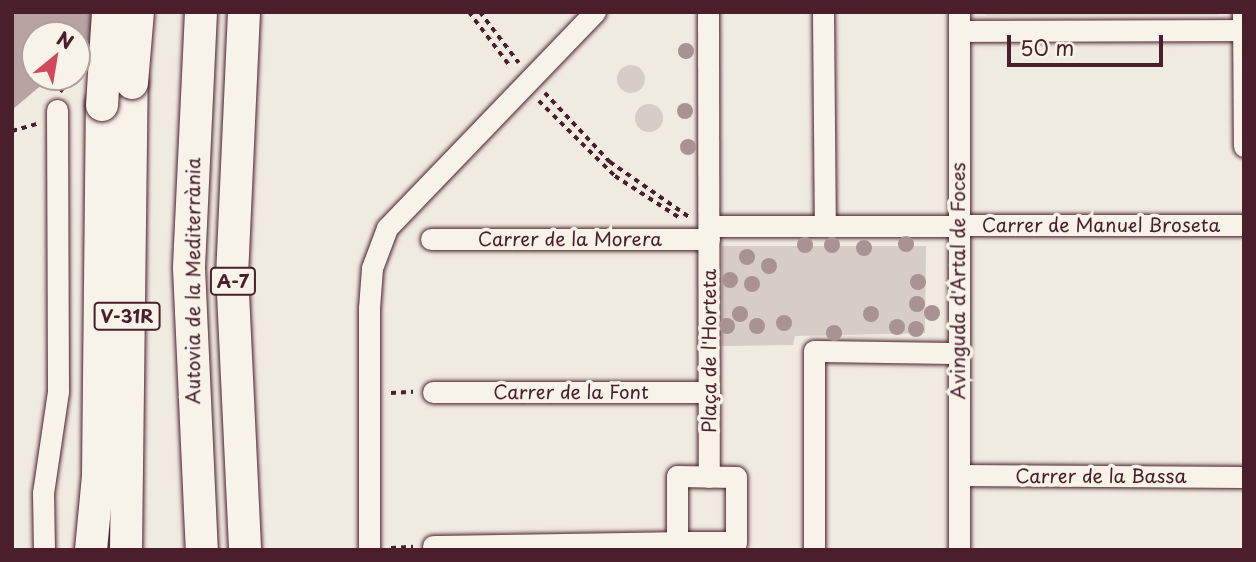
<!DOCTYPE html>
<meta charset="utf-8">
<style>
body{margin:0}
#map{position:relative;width:1256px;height:562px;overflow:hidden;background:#f0ebe0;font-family:"Playpen Sans",sans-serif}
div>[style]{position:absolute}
.built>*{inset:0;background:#e3dcd2}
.green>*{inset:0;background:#d8cdc6}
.round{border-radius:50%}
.water>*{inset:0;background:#b7a4a2}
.path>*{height:3.5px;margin-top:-1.75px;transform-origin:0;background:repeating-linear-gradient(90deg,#4a1f2b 0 5px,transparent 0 10px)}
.roads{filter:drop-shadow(0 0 2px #4a1f2b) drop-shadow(0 0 2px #4a1f2b)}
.minor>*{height:21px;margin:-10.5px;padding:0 10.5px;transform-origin:10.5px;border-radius:10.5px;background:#f7f3e8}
.highway>*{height:32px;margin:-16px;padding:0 16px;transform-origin:16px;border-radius:16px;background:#f7f3e8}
.bridges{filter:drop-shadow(0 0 2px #4a1f2b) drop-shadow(0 0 2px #4a1f2b)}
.highway-bridge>*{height:32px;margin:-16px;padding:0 16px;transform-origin:16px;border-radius:16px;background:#f7f3e8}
.trees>*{width:16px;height:16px;margin:-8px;border-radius:50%;background:#a89292}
span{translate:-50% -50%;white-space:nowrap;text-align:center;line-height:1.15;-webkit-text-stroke:7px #f7f3e8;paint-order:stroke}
.shield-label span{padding:2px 5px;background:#f7f3e8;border:2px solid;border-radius:5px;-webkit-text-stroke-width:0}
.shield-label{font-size:18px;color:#4a1f2b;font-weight:700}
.street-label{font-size:19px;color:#4a1f2b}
.frame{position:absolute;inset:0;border:14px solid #4a1f2b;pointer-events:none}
.north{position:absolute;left:21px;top:21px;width:70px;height:70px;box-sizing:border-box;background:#f7f3e8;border:2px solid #b29e9c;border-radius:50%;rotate:30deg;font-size:19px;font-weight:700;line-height:28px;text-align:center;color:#4a1f2b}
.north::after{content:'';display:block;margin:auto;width:24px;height:32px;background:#d1495b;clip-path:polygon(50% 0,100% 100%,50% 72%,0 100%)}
.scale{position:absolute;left:1007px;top:35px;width:156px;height:32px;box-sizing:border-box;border:4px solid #4a1f2b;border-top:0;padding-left:9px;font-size:21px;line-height:24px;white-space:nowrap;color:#4a1f2b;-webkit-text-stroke:5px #f7f3e8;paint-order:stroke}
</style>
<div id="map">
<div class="built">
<div style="clip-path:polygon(987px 12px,1218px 12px,1218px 15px,986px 16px)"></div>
</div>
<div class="green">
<div class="round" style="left:617px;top:65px;width:28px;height:28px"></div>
<div class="round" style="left:635px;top:104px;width:28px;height:28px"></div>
<div style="clip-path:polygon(722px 246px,926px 246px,925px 333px,795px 336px,793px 345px,722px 346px)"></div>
</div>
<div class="water">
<div style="clip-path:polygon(12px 12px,128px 12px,77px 53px,77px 35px,35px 35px,35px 77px,51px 77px,12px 110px)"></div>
</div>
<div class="path">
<div style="left:469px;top:12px;width:68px;rotate:52.8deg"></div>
<div style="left:480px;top:12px;width:64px;rotate:52.6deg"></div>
<div style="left:60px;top:92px;width:18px;rotate:-56deg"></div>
<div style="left:545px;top:93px;width:95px;rotate:46.7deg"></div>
<div style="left:610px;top:162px;width:96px;rotate:34.8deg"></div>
<div style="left:539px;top:101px;width:107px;rotate:44.6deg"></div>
<div style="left:615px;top:176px;width:77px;rotate:32.9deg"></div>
<div style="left:12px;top:131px;width:26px;rotate:-16deg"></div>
<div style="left:391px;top:393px;width:22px;rotate:-3deg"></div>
<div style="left:391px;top:548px;width:22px;rotate:-3deg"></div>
</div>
<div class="roads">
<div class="minor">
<div style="left:708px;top:12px;width:465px;rotate:89.9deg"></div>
<div style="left:823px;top:12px;width:214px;rotate:89.5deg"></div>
<div style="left:959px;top:12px;width:538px;rotate:90deg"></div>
<div style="left:1243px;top:12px;width:134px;rotate:89.6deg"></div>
<div style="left:959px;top:31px;width:285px;rotate:-0.2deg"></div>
<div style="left:710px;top:226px;width:534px;rotate:-0.11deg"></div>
<div style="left:431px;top:239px;width:278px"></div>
<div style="left:433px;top:392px;width:276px"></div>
<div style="left:959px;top:475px;width:285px;rotate:0.4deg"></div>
<div style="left:677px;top:476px;width:59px;rotate:1deg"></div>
<div style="left:736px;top:477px;width:65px;rotate:90deg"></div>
<div style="left:736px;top:542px;width:59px;rotate:180deg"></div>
<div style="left:677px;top:542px;width:66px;rotate:-90deg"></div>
<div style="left:433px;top:546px;width:244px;rotate:-0.9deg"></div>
<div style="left:44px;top:550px;width:57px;rotate:-91deg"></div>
<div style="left:43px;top:493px;width:103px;rotate:-81.6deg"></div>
<div style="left:58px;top:391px;width:281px;rotate:-90.2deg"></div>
<div style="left:369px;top:550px;width:242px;rotate:-90deg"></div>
<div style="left:369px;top:308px;width:40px;rotate:-85.7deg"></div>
<div style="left:372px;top:268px;width:43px;rotate:-69.4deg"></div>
<div style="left:387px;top:228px;width:300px;rotate:-46.1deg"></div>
<div style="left:814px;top:550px;width:199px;rotate:-90deg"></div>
<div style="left:814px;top:351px;width:144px;rotate:0.8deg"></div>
</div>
<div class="highway">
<div style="left:201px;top:12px;width:256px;rotate:92.7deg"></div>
<div style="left:189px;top:268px;width:282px;rotate:87.4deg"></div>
<div style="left:244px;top:12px;width:260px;rotate:92.6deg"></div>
<div style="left:232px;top:272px;width:278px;rotate:87.3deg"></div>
<div style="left:91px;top:550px;width:74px;rotate:-84.6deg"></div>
<div style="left:98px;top:476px;width:371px;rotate:-89.4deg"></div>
<div style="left:126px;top:550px;width:467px;rotate:-89.3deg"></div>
</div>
</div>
<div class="bridges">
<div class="highway-bridge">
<div style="left:132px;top:83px;width:71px;rotate:-85.2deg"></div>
<div style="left:102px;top:105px;width:93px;rotate:-86.3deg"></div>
</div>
</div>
<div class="trees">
<div style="left:686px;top:51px"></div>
<div style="left:685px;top:111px"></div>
<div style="left:688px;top:147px"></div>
<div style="left:906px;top:244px"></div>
<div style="left:805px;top:245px"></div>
<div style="left:832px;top:245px"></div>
<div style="left:864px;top:248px"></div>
<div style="left:747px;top:257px"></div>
<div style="left:769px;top:266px"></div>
<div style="left:730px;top:280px"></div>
<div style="left:918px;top:282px"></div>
<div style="left:752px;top:284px"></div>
<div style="left:917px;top:304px"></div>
<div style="left:932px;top:313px"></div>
<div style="left:740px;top:314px"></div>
<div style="left:871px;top:314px"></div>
<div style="left:784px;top:323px"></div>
<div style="left:727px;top:326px"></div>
<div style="left:757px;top:326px"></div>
<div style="left:897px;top:327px"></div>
<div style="left:916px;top:329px"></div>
<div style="left:834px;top:333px"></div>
</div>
<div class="shield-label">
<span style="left:233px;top:281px">A-7</span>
<span style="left:127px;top:316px">V-31R</span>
</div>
<div class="street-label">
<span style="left:1101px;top:225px">Carrer de Manuel Broseta</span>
<span style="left:570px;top:239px">Carrer de la Morera</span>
<span style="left:193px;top:281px;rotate:-90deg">Autovia de la Mediterrània</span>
<span style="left:958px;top:281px;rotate:-90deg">Avinguda d'Artal de Foces</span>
<span style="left:709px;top:351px;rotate:-90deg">Plaça de l'Horteta</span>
<span style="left:571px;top:392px">Carrer de la Font</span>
<span style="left:1101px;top:476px">Carrer de la Bassa</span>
</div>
<div class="frame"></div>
<div class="north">N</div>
<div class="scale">50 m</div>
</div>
